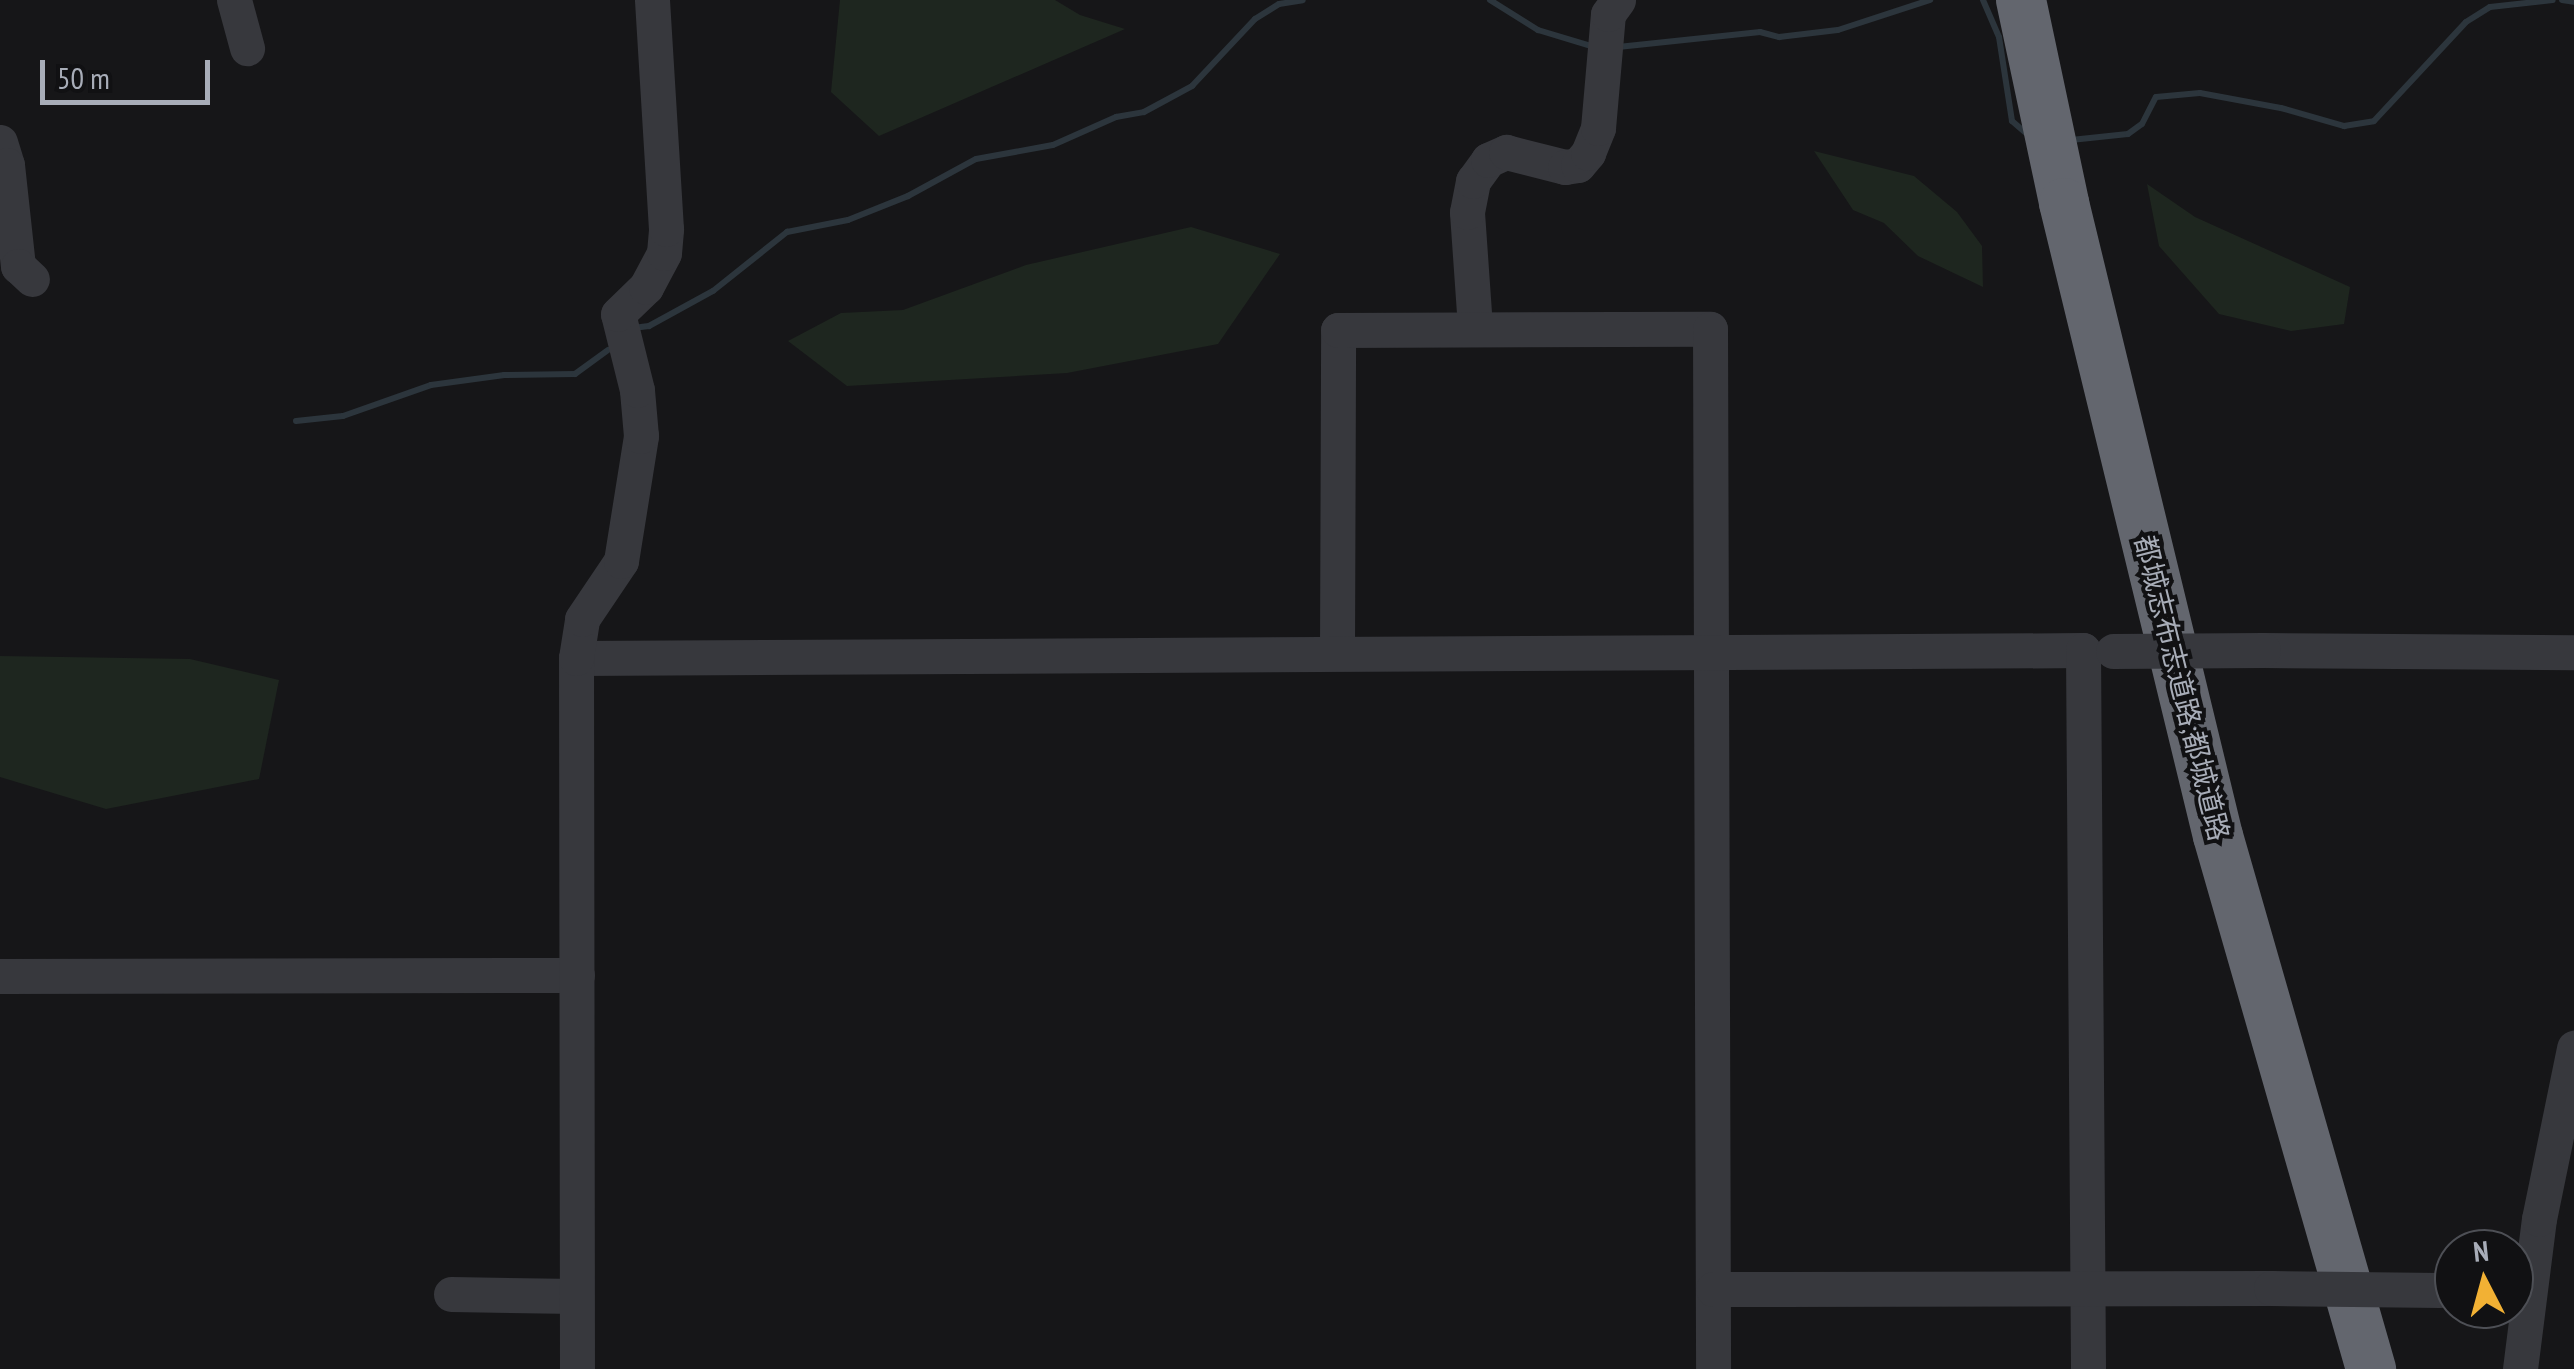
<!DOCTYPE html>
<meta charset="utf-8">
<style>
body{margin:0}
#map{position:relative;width:2574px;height:1369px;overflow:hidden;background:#161618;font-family:"PT Sans Narrow","Noto Sans JP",sans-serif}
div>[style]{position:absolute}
.green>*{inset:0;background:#1e261f}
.stream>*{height:6px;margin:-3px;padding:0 3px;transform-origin:3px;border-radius:3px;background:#2c353c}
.minor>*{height:35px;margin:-17.5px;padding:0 17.5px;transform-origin:17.5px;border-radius:17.5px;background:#37383d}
.highway>*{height:50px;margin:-25px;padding:0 25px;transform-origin:25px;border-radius:25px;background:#63666e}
.minor-bridge>*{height:35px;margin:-17.5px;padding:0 17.5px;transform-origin:17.5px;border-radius:17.5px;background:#37383d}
span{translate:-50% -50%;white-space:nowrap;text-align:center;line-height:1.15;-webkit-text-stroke:8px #111113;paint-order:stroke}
.street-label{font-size:28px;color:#a8adb8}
.north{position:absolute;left:2434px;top:1229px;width:100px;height:100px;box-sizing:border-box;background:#111113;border:2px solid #4d4f55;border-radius:50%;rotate:354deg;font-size:28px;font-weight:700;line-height:40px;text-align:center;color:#a8adb8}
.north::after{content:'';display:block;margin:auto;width:35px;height:45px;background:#f2b134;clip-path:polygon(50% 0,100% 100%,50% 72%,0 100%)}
.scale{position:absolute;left:40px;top:60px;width:170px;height:45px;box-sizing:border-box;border:5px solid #a8adb8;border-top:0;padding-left:12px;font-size:30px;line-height:35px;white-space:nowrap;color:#a8adb8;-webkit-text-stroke:8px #111113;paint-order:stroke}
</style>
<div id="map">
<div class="green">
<div style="clip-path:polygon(840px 0,1055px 0,1080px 15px,1125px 29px,879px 136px,831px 92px)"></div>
<div style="clip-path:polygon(1814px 151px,1914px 176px,1957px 212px,1982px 246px,1983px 287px,1918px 256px,1884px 223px,1853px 210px)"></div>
<div style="clip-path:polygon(2147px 184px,2195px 217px,2350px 287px,2344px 324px,2291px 331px,2219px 314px,2159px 246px)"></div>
<div style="clip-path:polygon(1191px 227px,1280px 254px,1218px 344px,1067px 373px,847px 386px,788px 341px,841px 313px,903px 310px,1026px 265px)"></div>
<div style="clip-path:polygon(0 656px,190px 659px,279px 680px,259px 779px,106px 809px,0 777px)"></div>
</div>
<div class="stream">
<div style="left:1490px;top:0;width:57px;rotate:32deg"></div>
<div style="left:1538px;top:30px;width:55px;rotate:16.8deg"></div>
<div style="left:1983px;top:0;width:40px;rotate:66.6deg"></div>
<div style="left:1999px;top:37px;width:85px;rotate:81.2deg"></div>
<div style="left:2012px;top:121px;width:23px;rotate:41deg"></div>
<div style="left:2562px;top:0;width:12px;rotate:9deg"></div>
<div style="left:1618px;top:47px;width:143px;rotate:-6deg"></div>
<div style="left:1760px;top:32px;width:20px;rotate:15deg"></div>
<div style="left:1779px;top:37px;width:59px;rotate:-6.8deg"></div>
<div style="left:1838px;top:30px;width:97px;rotate:-18.1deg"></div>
<div style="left:2071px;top:140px;width:57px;rotate:-6deg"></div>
<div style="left:2128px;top:134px;width:17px;rotate:-36deg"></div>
<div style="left:2142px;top:124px;width:30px;rotate:-63deg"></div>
<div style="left:2156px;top:97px;width:44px;rotate:-5.2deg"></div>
<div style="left:2200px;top:93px;width:82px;rotate:10.5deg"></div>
<div style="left:2281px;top:108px;width:66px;rotate:15.9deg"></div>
<div style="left:2344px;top:126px;width:30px;rotate:-9deg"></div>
<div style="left:2374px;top:121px;width:135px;rotate:-47.1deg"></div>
<div style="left:2466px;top:22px;width:28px;rotate:-32deg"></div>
<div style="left:2490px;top:7px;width:63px;rotate:-6.3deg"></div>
<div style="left:633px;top:328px;width:16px;rotate:-7deg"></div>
<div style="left:649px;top:326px;width:73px;rotate:-28.7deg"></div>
<div style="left:713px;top:291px;width:95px;rotate:-38.6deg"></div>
<div style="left:787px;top:232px;width:62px;rotate:-11.1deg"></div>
<div style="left:848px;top:220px;width:65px;rotate:-21.8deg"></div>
<div style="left:908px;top:196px;width:77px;rotate:-28.6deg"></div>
<div style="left:976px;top:159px;width:78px;rotate:-10.3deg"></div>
<div style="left:1053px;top:145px;width:69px;rotate:-24deg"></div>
<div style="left:1116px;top:117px;width:28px;rotate:-10deg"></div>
<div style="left:1144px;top:112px;width:55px;rotate:-28.4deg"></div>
<div style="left:1192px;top:86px;width:92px;rotate:-46.8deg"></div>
<div style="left:1255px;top:19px;width:28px;rotate:-32deg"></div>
<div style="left:1279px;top:4px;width:24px;rotate:-9deg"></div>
<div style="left:296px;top:421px;width:47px;rotate:-6.1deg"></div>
<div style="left:343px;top:416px;width:93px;rotate:-19.4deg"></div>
<div style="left:431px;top:385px;width:74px;rotate:-7.8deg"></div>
<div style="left:504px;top:375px;width:71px;rotate:-0.8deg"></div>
<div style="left:575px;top:374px;width:41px;rotate:-36deg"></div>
</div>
<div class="minor">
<div style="left:234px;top:0;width:50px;rotate:74.8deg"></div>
<div style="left:0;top:142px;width:24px;rotate:73deg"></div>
<div style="left:7px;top:165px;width:102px;rotate:83.8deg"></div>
<div style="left:18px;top:266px;width:19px;rotate:43deg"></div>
<div style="left:1475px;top:327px;width:115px;rotate:-94deg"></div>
<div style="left:1467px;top:212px;width:32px;rotate:-79deg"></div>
<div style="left:1473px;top:181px;width:26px;rotate:-54deg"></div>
<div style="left:1488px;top:160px;width:20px;rotate:-24deg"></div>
<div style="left:1506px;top:152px;width:61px;rotate:14.3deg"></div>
<div style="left:1565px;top:167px;width:13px;rotate:-9deg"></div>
<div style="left:1578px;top:165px;width:16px;rotate:-50deg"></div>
<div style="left:1588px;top:153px;width:27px;rotate:-68deg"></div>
<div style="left:1598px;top:128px;width:114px;rotate:-85deg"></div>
<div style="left:1608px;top:14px;width:17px;rotate:-54deg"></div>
<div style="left:2263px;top:650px;width:311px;rotate:0.4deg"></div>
<div style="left:1337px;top:652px;width:322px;rotate:-89.8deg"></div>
<div style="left:1338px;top:330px;width:372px;rotate:-0.2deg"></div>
<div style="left:1710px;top:329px;width:1040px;rotate:89.83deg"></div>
<div style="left:576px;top:658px;width:1507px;rotate:-0.3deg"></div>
<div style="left:2083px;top:650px;width:719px;rotate:89.6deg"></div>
<div style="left:0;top:976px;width:577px;rotate:-0.1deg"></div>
<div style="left:1713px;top:1289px;width:558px;rotate:-0.1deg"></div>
<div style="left:451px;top:1294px;width:125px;rotate:0.9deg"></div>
<div style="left:577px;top:1369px;width:711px;rotate:-90.08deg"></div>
<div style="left:576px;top:658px;width:39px;rotate:-81deg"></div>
<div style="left:582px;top:619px;width:70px;rotate:-56.1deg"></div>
<div style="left:621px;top:561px;width:127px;rotate:-80.9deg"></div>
<div style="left:641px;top:436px;width:46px;rotate:-95deg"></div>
<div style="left:637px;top:390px;width:78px;rotate:-104deg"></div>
<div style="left:618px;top:314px;width:39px;rotate:-44deg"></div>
<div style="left:646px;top:287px;width:38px;rotate:-62deg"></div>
<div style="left:664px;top:253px;width:24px;rotate:-85deg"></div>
<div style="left:666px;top:229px;width:229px;rotate:-93.5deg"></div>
<div style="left:2520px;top:1369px;width:151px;rotate:-82.8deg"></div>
<div style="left:2539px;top:1219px;width:175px;rotate:-78.4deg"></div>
</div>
<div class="highway">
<div style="left:2021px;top:0;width:208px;rotate:78deg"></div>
<div style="left:2064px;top:203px;width:651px;rotate:76.33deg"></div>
<div style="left:2218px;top:836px;width:555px;rotate:73.98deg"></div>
</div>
<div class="minor-bridge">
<div style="left:2113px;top:651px;width:150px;rotate:-0.4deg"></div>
<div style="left:2271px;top:1288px;width:169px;rotate:0.7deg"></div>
</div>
<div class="street-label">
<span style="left:2182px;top:688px;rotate:76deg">都城志布志道路;都城道路</span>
</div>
<div class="north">N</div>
<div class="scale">50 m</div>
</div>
